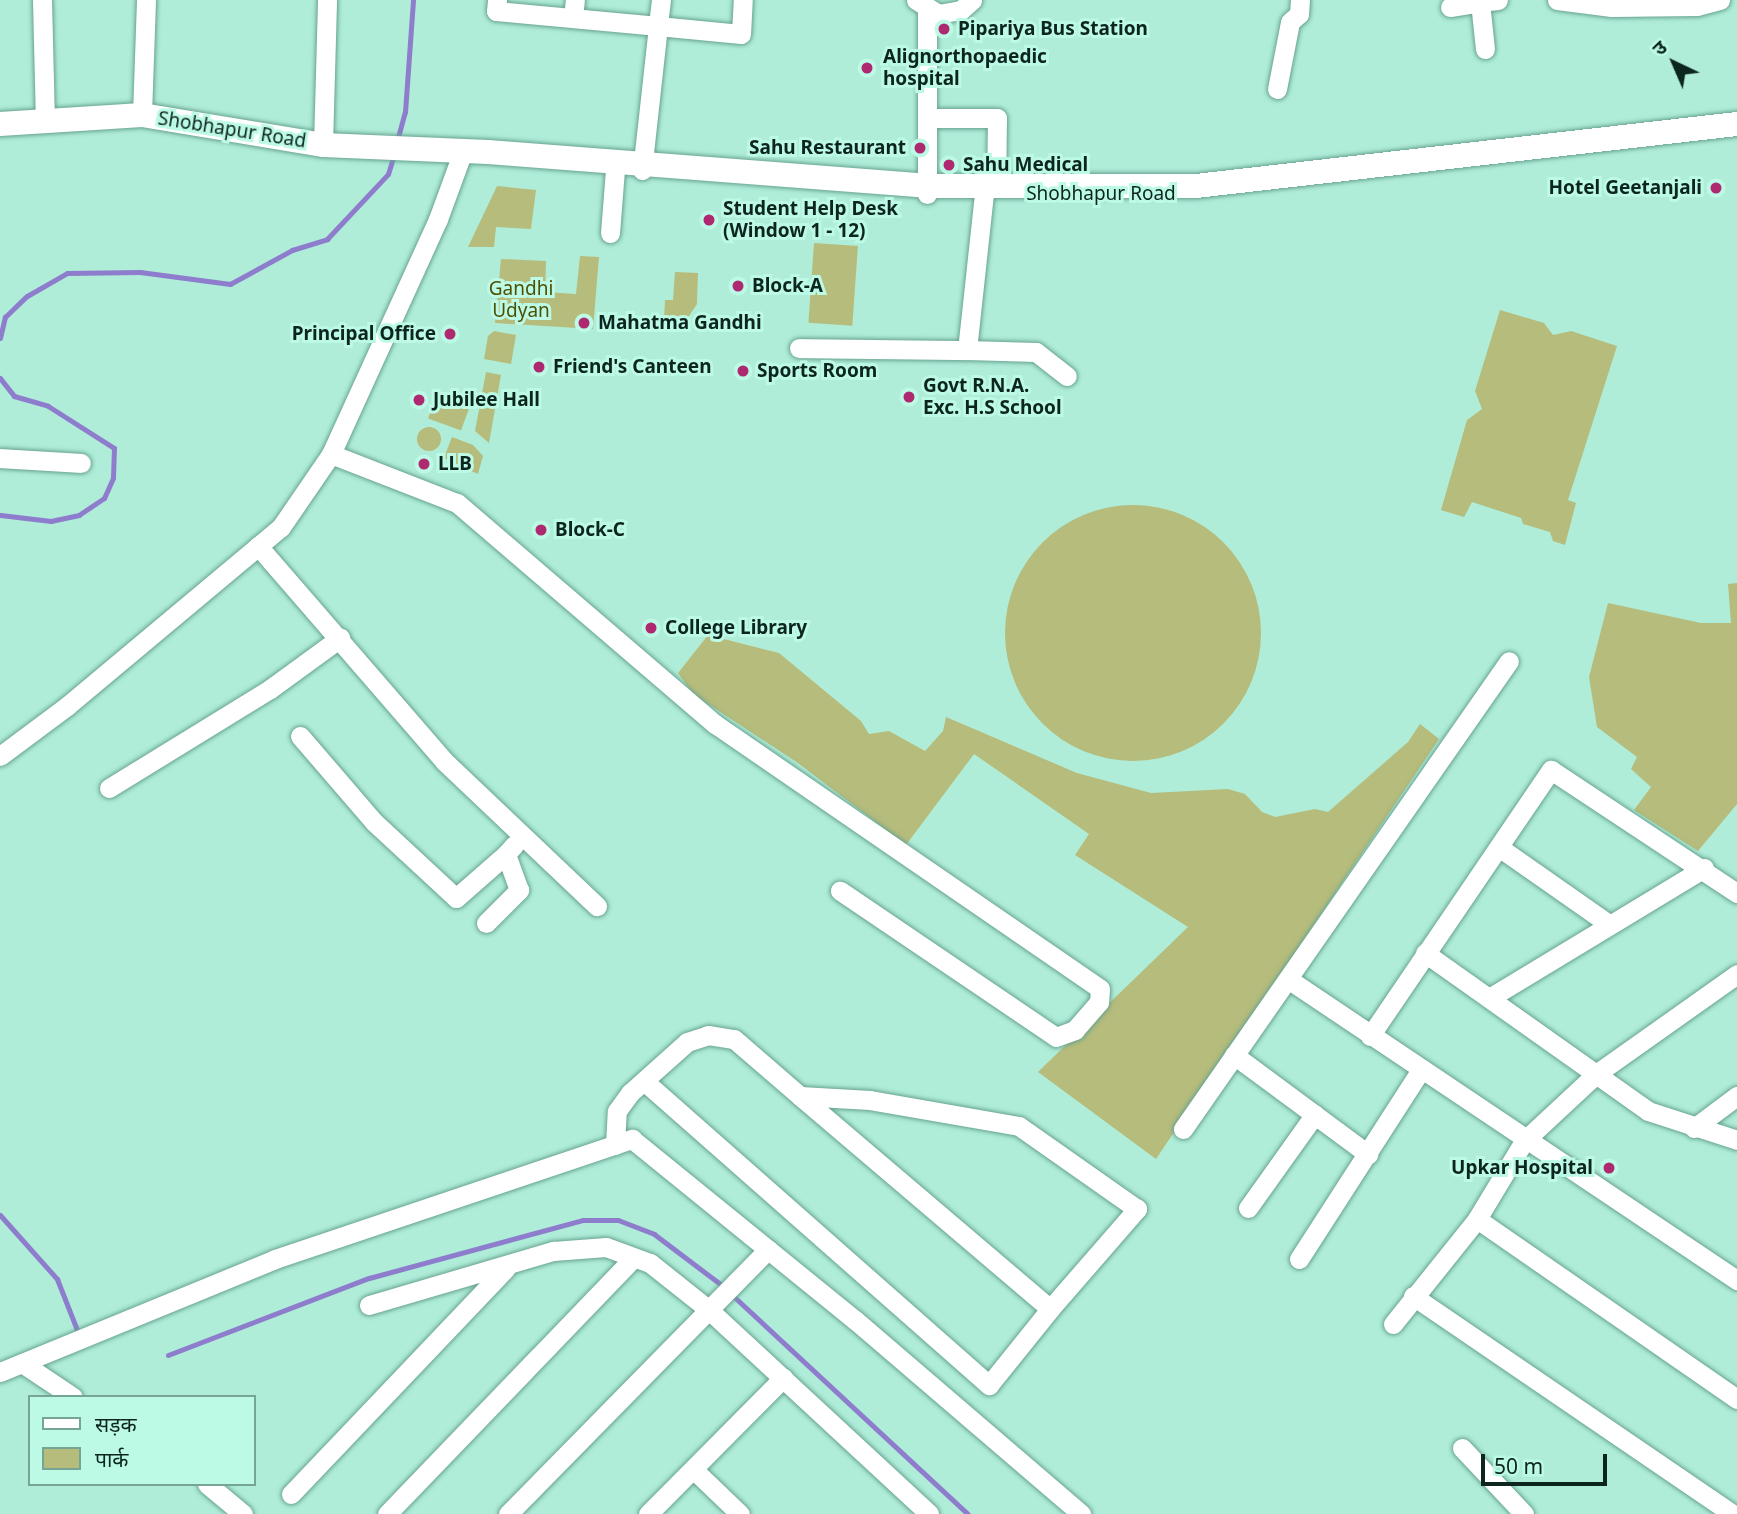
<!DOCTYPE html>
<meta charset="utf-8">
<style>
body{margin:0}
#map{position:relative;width:1737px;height:1514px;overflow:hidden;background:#afedd9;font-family:"Noto Sans","Noto Sans Devanagari",sans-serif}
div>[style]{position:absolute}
.green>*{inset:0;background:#b6bc7b;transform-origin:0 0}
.round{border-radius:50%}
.stream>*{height:5px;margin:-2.5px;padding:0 2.5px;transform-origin:2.5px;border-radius:2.5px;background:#8e7ccd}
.roads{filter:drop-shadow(0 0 2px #68a391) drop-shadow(0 0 2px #68a391)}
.minor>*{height:19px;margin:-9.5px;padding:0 9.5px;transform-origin:9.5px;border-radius:9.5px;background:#fff}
.major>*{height:24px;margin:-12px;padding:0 12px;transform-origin:12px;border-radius:12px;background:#fff}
.dots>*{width:19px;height:19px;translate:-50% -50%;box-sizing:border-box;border:4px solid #bcfae6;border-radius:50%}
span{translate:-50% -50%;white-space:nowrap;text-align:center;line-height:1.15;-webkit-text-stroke:6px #bcfae6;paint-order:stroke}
.poi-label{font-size:19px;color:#0d251f;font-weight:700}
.left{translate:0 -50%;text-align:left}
.right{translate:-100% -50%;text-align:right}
.street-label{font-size:19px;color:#0d251f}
.park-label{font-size:19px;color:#4d5004}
.legend{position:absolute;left:28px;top:1395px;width:228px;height:91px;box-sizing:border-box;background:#bcfae6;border:2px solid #76a596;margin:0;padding:9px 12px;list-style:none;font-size:21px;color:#0d251f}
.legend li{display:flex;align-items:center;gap:14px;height:35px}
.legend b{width:35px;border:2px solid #76a596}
.north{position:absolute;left:1639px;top:28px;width:70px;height:70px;-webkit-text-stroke:5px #bcfae6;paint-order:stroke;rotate:316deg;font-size:19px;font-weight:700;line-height:28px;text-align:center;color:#0d251f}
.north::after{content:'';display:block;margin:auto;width:24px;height:32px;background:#0d251f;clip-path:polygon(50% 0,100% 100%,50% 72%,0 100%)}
.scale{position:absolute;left:1481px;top:1454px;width:126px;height:32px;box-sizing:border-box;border:4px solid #0d251f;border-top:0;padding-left:9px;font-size:21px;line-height:24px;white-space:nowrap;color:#0d251f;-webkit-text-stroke:5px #bcfae6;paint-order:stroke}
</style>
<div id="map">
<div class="green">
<div style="clip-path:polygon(497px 186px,536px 190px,531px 229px,496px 227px,494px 247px,468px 247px)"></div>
<div style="left:814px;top:243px;width:44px;height:80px;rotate:4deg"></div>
<div style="clip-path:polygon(580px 256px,599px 257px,593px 329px,495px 323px,501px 259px,546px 261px,545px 292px,576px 294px)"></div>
<div style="clip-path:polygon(675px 272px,698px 273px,697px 304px,687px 319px,664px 320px,665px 300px,673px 300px)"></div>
<div style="clip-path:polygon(1500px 310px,1544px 323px,1553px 335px,1571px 331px,1617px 346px,1568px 500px,1576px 503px,1565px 545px,1553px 541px,1550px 532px,1523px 524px,1521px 518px,1472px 502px,1464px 517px,1441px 510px,1467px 420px,1482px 409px,1475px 391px)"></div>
<div style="clip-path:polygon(494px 331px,516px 335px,511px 364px,484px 359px,488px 336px)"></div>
<div style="clip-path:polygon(486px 372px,501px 375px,489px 443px,475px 431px)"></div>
<div style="left:437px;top:394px;width:35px;height:26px;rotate:20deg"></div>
<div class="round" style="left:417px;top:427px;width:24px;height:24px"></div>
<div style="clip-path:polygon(452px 437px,473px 445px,483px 456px,478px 474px,444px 458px)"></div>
<div class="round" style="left:1005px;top:505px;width:256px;height:256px"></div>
<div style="clip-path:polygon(1737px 583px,1737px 804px,1698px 851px,1634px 810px,1651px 787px,1631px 769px,1637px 757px,1597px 727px,1589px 677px,1608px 603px,1701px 623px,1731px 623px,1728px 584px)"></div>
<div style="clip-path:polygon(708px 635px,779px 653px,861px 721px,869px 734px,889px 731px,925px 751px,943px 731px,946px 717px,1077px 773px,1151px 793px,1228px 789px,1245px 794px,1262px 812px,1275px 817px,1315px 809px,1328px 812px,1408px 742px,1420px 724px,1439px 739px,1156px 1159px,1038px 1072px,1188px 927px,1075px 855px,1089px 834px,974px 754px,906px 845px,798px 763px,693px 694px,678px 673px)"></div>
</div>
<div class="stream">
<div style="left:397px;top:141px;width:30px;rotate:-75deg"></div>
<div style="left:405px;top:112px;width:112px;rotate:-85.9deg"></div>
<div style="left:0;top:338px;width:22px;rotate:-77deg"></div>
<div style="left:5px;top:317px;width:30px;rotate:-44deg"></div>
<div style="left:27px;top:296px;width:46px;rotate:-29.9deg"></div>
<div style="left:67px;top:273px;width:73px;rotate:-0.8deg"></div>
<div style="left:140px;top:272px;width:91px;rotate:7.6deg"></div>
<div style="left:230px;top:284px;width:71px;rotate:-28.7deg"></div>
<div style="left:292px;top:250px;width:37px;rotate:-17deg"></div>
<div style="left:327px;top:239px;width:89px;rotate:-46.8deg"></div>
<div style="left:388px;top:174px;width:21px;rotate:-73deg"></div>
<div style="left:0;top:378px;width:23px;rotate:52deg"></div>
<div style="left:14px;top:396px;width:35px;rotate:16deg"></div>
<div style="left:48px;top:406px;width:78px;rotate:32.5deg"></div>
<div style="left:114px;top:448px;width:30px;rotate:92deg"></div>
<div style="left:113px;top:478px;width:22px;rotate:114deg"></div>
<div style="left:104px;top:498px;width:30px;rotate:146deg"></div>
<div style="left:79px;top:515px;width:29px;rotate:168deg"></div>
<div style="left:51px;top:521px;width:51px;rotate:-173.3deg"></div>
<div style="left:0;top:1215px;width:86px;rotate:48.3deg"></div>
<div style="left:57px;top:1279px;width:55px;rotate:68.6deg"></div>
<div style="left:731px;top:1294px;width:323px;rotate:42.9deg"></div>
<div style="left:168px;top:1355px;width:215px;rotate:-21deg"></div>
<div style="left:369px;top:1278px;width:222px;rotate:-15.2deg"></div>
<div style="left:583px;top:1220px;width:35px"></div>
<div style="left:618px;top:1220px;width:39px;rotate:21deg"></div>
<div style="left:654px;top:1234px;width:88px;rotate:37.1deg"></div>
</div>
<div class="roads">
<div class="minor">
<div style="left:42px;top:0;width:121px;rotate:88.6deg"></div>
<div style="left:497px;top:0;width:11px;rotate:95deg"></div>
<div style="left:496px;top:11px;width:163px;rotate:5.3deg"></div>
<div style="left:658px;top:26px;width:145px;rotate:96.3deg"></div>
<div style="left:661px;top:0;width:26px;rotate:97deg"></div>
<div style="left:658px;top:26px;width:83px;rotate:5.5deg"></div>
<div style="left:741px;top:34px;width:34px;rotate:-87deg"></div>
<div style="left:916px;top:0;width:26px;rotate:32deg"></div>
<div style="left:938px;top:14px;width:23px;rotate:-10deg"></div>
<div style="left:961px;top:10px;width:15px;rotate:-42deg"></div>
<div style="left:1557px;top:0;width:55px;rotate:7.3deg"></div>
<div style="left:1612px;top:7px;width:85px;rotate:-0.7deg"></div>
<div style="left:1697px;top:6px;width:24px;rotate:-15deg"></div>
<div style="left:1450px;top:7px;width:30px;rotate:-9deg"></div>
<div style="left:573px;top:18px;width:18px;rotate:-84deg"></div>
<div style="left:1485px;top:49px;width:47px;rotate:-96.1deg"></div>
<div style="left:1480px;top:2px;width:18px;rotate:-6deg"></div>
<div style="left:1277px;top:89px;width:68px;rotate:-79deg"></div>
<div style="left:1290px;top:22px;width:12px;rotate:-42deg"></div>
<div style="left:1299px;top:14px;width:14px;rotate:-86deg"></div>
<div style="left:142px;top:115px;width:115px;rotate:-88deg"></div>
<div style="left:927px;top:118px;width:70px"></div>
<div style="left:997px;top:118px;width:68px;rotate:90.8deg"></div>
<div style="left:323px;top:145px;width:145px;rotate:-88.4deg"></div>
<div style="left:927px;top:194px;width:183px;rotate:-90deg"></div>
<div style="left:610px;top:233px;width:64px;rotate:-85.5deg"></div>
<div style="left:799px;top:348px;width:168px;rotate:0.7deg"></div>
<div style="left:967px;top:350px;width:157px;rotate:-83.8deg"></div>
<div style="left:967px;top:350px;width:69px;rotate:1.7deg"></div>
<div style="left:1036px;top:352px;width:39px;rotate:38deg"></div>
<div style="left:331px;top:454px;width:135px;rotate:21.3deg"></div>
<div style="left:457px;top:503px;width:340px;rotate:40.6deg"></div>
<div style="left:715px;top:724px;width:467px;rotate:34.5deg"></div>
<div style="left:1100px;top:989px;width:13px;rotate:94deg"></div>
<div style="left:1099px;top:1002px;width:37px;rotate:131deg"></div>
<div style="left:1075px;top:1030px;width:20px;rotate:160deg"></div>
<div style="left:1056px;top:1037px;width:261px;rotate:-145.9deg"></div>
<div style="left:0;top:458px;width:81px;rotate:3.5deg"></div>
<div style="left:258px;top:546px;width:284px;rotate:49.1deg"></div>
<div style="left:444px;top:761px;width:211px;rotate:43.5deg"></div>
<div style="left:300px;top:736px;width:113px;rotate:49.3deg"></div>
<div style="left:374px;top:822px;width:112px;rotate:42.8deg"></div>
<div style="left:456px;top:898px;width:67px;rotate:-41.3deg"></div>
<div style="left:0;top:756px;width:84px;rotate:-36.7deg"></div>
<div style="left:67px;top:706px;width:279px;rotate:-39.9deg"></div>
<div style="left:281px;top:527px;width:88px;rotate:-55.6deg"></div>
<div style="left:331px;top:454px;width:258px;rotate:-65.5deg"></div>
<div style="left:438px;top:219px;width:72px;rotate:-69.8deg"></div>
<div style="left:109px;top:788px;width:189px;rotate:-31.6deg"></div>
<div style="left:270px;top:689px;width:87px;rotate:-36.1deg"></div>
<div style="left:1500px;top:848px;width:131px;rotate:35deg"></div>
<div style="left:486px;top:923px;width:47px;rotate:-45deg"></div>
<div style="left:519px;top:890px;width:38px;rotate:-110deg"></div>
<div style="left:506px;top:854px;width:12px;rotate:-48deg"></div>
<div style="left:1425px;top:953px;width:273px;rotate:35.3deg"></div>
<div style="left:1648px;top:1111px;width:94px;rotate:18deg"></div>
<div style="left:1288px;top:979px;width:541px;rotate:33.84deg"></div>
<div style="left:1491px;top:997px;width:249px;rotate:-31.2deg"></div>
<div style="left:1370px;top:1036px;width:322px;rotate:-55.8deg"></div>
<div style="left:1551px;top:770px;width:223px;rotate:33.5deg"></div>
<div style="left:1234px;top:1055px;width:167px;rotate:36.5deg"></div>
<div style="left:644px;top:1081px;width:460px;rotate:41.4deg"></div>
<div style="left:989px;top:1385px;width:97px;rotate:-51.2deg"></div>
<div style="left:1694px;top:1128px;width:54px;rotate:-36.7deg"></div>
<div style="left:1183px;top:1129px;width:570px;rotate:-55.14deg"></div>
<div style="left:615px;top:1145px;width:34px;rotate:-87deg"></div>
<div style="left:617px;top:1111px;width:22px;rotate:-54deg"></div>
<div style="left:630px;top:1093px;width:76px;rotate:-41.8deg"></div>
<div style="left:687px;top:1042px;width:22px;rotate:-18deg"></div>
<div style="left:708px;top:1035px;width:26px;rotate:9deg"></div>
<div style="left:734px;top:1039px;width:87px;rotate:40.8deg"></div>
<div style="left:800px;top:1096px;width:328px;rotate:40.4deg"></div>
<div style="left:1050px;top:1309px;width:133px;rotate:-49deg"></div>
<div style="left:1137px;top:1209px;width:144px;rotate:-144.9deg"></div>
<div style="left:1019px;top:1126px;width:151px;rotate:-170.1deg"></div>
<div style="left:870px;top:1100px;width:70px;rotate:-176.7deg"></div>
<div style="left:1248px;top:1208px;width:115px;rotate:-54.5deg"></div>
<div style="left:1477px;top:1219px;width:316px;rotate:34.7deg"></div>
<div style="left:1299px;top:1259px;width:224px;rotate:-57.2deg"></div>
<div style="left:1413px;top:1296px;width:386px;rotate:34.3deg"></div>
<div style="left:369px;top:1305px;width:192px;rotate:-16.4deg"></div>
<div style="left:553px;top:1251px;width:53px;rotate:-4.3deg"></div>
<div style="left:606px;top:1247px;width:47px;rotate:20deg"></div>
<div style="left:650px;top:1263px;width:75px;rotate:38.5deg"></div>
<div style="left:709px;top:1310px;width:300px;rotate:42.8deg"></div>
<div style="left:1393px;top:1324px;width:134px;rotate:-51.3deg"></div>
<div style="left:1477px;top:1219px;width:91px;rotate:-58.9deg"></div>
<div style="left:1524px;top:1141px;width:98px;rotate:-42.9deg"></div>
<div style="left:1596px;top:1074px;width:173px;rotate:-35.3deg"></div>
<div style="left:22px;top:1363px;width:61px;rotate:33.7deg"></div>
<div style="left:0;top:1372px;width:297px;rotate:-22.3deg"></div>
<div style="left:275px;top:1259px;width:377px;rotate:-18.6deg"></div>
<div style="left:632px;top:1139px;width:287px;rotate:39.1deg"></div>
<div style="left:855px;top:1320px;width:298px;rotate:40.6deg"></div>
<div style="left:1462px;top:1448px;width:91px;rotate:46.8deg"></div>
<div style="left:693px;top:1469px;width:65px;rotate:43.8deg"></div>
<div style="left:207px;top:1484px;width:47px;rotate:39.8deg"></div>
<div style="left:291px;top:1494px;width:311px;rotate:-46.4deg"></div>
<div style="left:387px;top:1514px;width:356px;rotate:-46.1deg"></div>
<div style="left:508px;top:1514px;width:371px;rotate:-45.5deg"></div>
<div style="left:648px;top:1514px;width:192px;rotate:-45.2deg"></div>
</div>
<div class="major">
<div style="left:0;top:124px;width:142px;rotate:-3.6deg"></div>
<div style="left:142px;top:115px;width:183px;rotate:9.4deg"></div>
<div style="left:323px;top:145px;width:165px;rotate:2.4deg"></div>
<div style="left:488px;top:152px;width:440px;rotate:4.4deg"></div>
<div style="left:927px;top:186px;width:269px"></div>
<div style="left:1196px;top:186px;width:545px;rotate:-6.54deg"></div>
</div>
</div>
<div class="dots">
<div style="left:944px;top:29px;background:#ae2970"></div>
<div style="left:867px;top:68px;background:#ae2970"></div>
<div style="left:920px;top:148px;background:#ae2970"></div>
<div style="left:949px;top:165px;background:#ae2970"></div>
<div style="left:1716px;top:188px;background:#ae2970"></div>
<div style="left:709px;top:220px;background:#ae2970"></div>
<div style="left:738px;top:286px;background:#ae2970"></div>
<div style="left:584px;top:323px;background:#ae2970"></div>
<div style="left:450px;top:334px;background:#ae2970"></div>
<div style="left:539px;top:367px;background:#ae2970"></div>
<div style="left:743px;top:371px;background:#ae2970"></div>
<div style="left:909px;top:397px;background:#ae2970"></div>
<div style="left:419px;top:400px;background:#ae2970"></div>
<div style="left:424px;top:464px;background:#ae2970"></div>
<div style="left:541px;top:530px;background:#ae2970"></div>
<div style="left:651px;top:628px;background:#ae2970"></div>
<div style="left:1609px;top:1168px;background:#ae2970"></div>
</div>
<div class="poi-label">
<span class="left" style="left:958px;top:29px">Pipariya Bus Station</span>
<span class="left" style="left:883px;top:68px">Alignorthopaedic<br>hospital</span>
<span class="right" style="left:906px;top:148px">Sahu Restaurant</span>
<span class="left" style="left:963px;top:165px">Sahu Medical</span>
<span class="right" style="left:1702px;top:188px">Hotel Geetanjali</span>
<span class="left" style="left:723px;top:220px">Student Help Desk<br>(Window 1 - 12)</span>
<span class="left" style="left:752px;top:286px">Block-A</span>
<span class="left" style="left:598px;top:323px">Mahatma Gandhi</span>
<span class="right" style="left:436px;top:334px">Principal Office</span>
<span class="left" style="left:553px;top:367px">Friend's Canteen</span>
<span class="left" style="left:757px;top:371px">Sports Room</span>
<span class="left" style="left:923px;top:397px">Govt R.N.A.<br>Exc. H.S School</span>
<span class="left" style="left:433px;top:400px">Jubilee Hall</span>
<span class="left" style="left:438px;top:464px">LLB</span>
<span class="left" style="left:555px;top:530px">Block-C</span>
<span class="left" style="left:665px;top:628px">College Library</span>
<span class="right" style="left:1593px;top:1168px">Upkar Hospital</span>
</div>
<div class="street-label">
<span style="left:232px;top:130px;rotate:9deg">Shobhapur Road</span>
<span style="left:1101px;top:194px">Shobhapur Road</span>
</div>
<div class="park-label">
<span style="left:521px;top:300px">Gandhi<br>Udyan</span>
</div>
<ul class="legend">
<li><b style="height:9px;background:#fff"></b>सड़क</li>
<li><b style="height:19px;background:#b6bc7b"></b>पार्क</li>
</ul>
<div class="north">उ</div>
<div class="scale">50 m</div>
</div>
